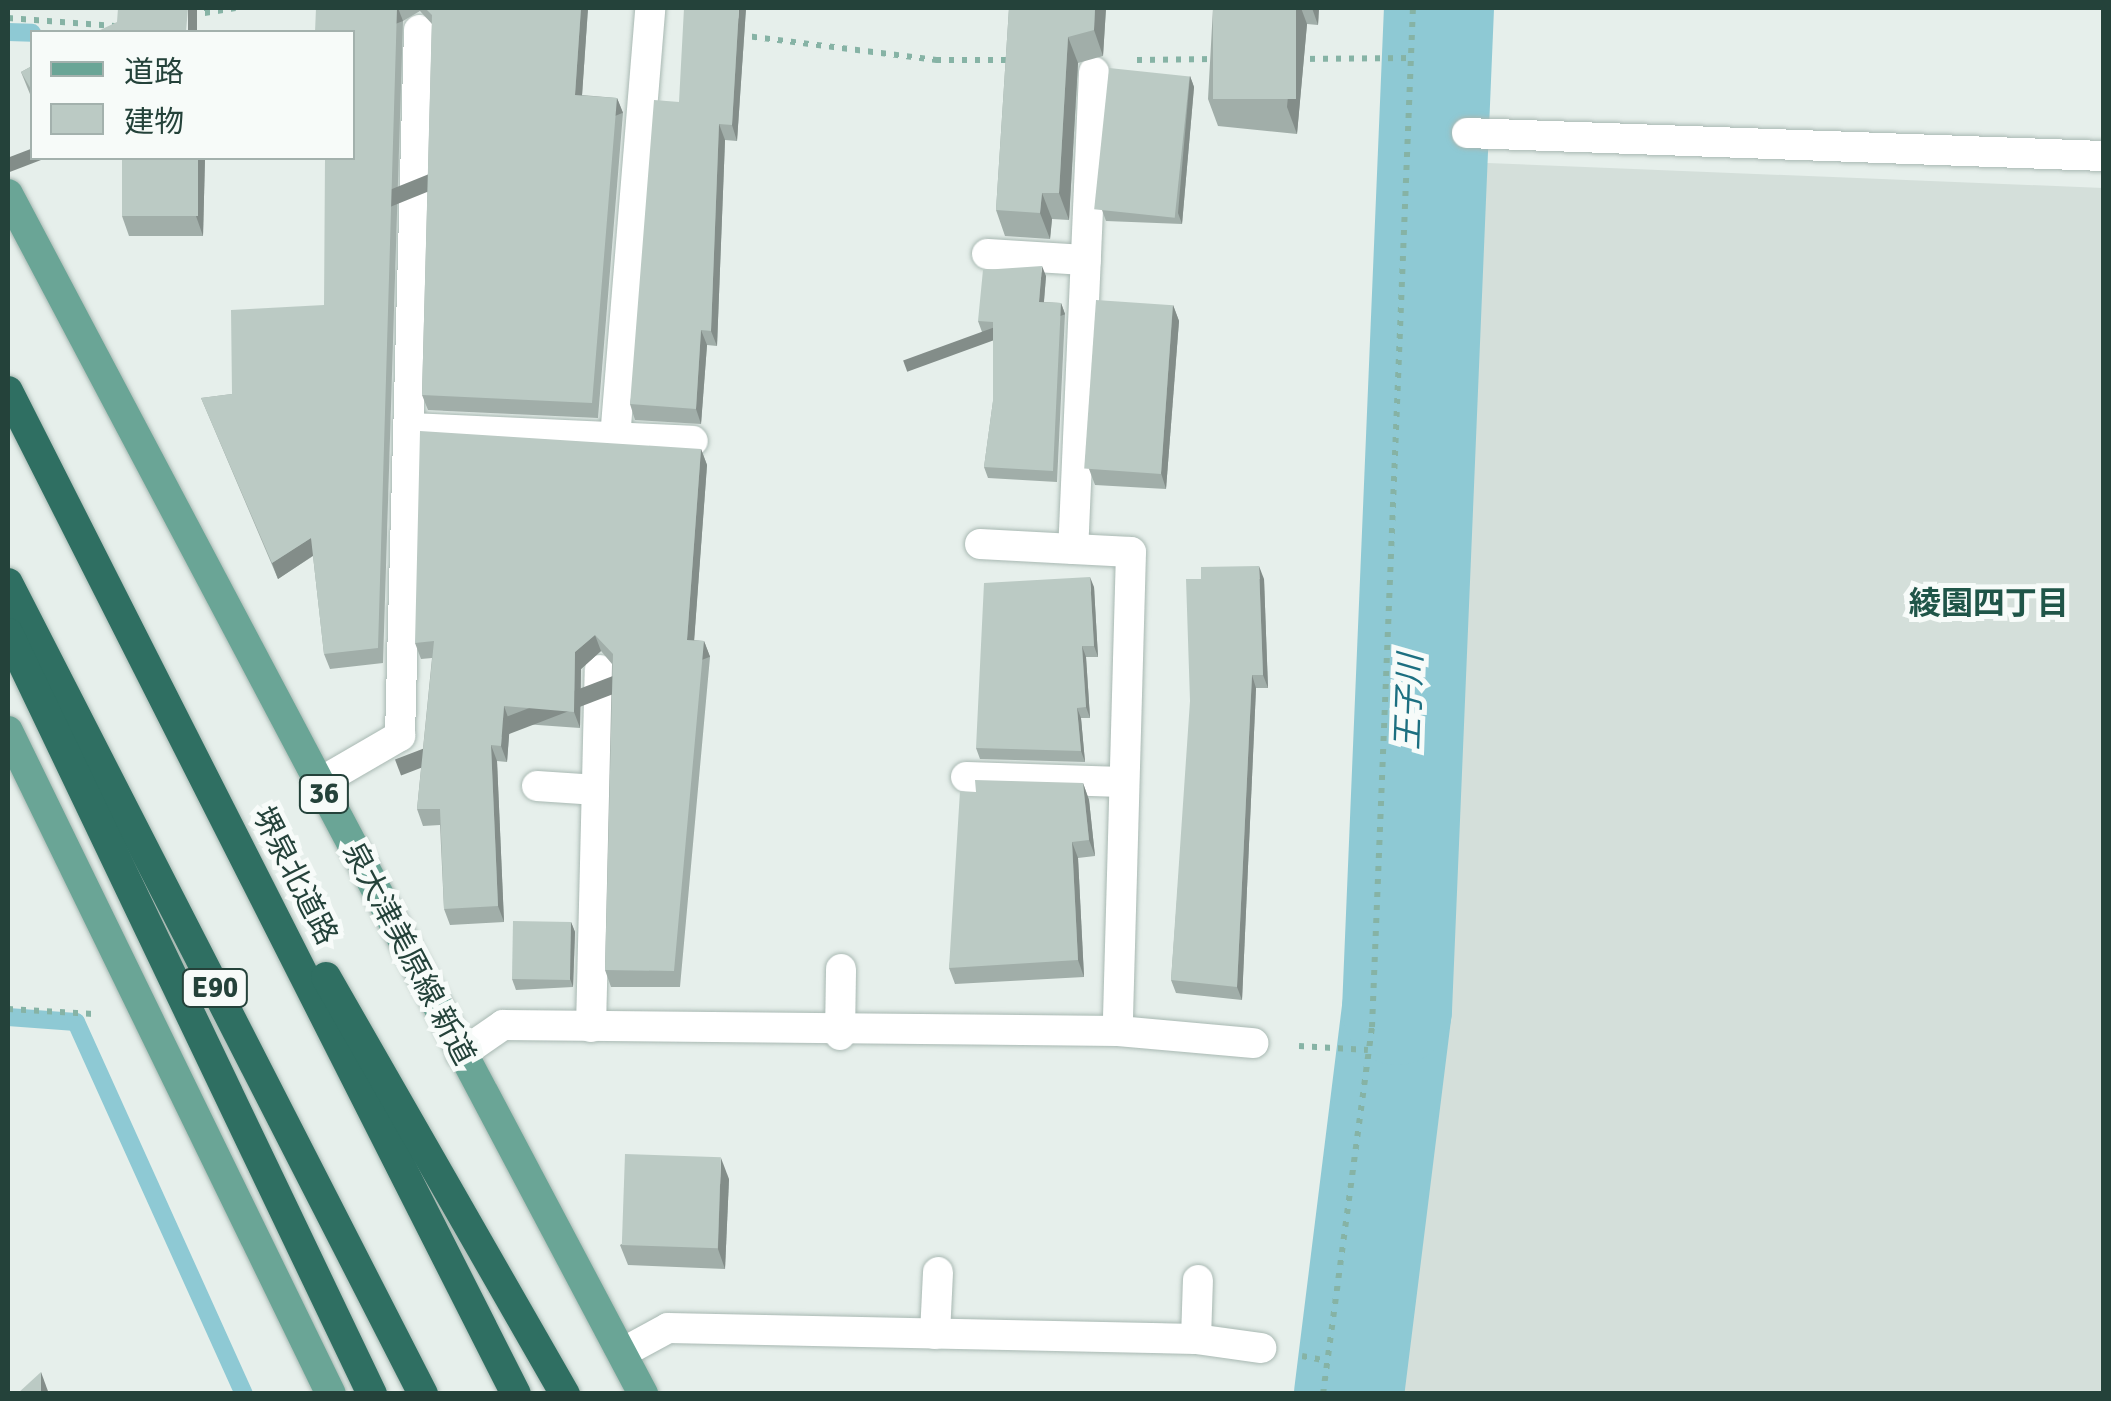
<!DOCTYPE html>
<meta charset="utf-8">
<style>
body{margin:0}
#map{position:relative;width:2111px;height:1401px;overflow:hidden;background:#e6efeb;font-family:Signika,"Noto Sans JP",sans-serif}
div>[style]{position:absolute}
.built>*{inset:0;background:#d4dfda}
.stream>*{height:18px;margin:-9px;padding:0 9px;transform-origin:9px;border-radius:9px;background:#8ec9d4}
.river>*{height:110px;margin:-55px;padding:0 55px;transform-origin:55px;border-radius:55px;background:#8ec9d4}
.path>*{height:6px;margin-top:-3px;transform-origin:0;background:repeating-linear-gradient(90deg,#86b3a5 0 5px,transparent 0 13px)}
.roads{filter:drop-shadow(0 0 2px #a8b8b2) drop-shadow(0 0 2px #a8b8b2)}
.street>*{height:30px;margin:-15px;padding:0 15px;transform-origin:15px;border-radius:15px;background:#fff}
.primary>*{height:30px;margin:-15px;padding:0 15px;transform-origin:15px;border-radius:15px;background:#6aa596}
.highway>*{height:30px;margin:-15px;padding:0 15px;transform-origin:15px;border-radius:15px;background:#2f6f62}
.wall>*{inset:0;background:#a1aea9}
.shaded-wall>*{inset:0;background:#838d89;transform-origin:0 0}
.building>*{inset:0;background:#bbcac4;transform-origin:0 0}
span{translate:-50% -50%;white-space:nowrap;text-align:center;line-height:1.15;-webkit-text-stroke:10px #f7fbf9;paint-order:stroke}
.shield-label span{padding:2px 8px;background:#f7fbf9;border:2px solid;border-radius:8px;-webkit-text-stroke-width:0}
.shield-label{font-size:28px;color:#24423a;font-weight:700}
.street-label{font-size:30px;color:#24423a}
.neighbourhood-label{font-size:32px;color:#1f5548;font-weight:700}
.water-label{font-size:32px;color:#1c6f80;font-style:italic}
.frame{position:absolute;inset:0;border:10px solid #24423a;pointer-events:none}
.legend{position:absolute;left:30px;top:30px;width:325px;height:130px;box-sizing:border-box;background:#f7fbf9;border:2px solid #a3b1ad;margin:0;padding:12px 18px;list-style:none;font-size:30px;color:#24423a}
.legend li{display:flex;align-items:center;gap:20px;height:50px}
.legend b{width:50px;border:2px solid #a3b1ad}
</style>
<div id="map">
<div class="built">
<div style="clip-path:polygon(1462px 162px,2103px 188px,2103px 1393px,1383px 1393px,1415px 1039px)"></div>
</div>
<div class="stream">
<div style="left:8px;top:32px;width:24px;rotate:2deg"></div>
<div style="left:8px;top:1017px;width:68px;rotate:4.2deg"></div>
<div style="left:76px;top:1022px;width:408px;rotate:65.7deg"></div>
</div>
<div class="river">
<div style="left:1349px;top:1394px;width:387px;rotate:-82.9deg"></div>
<div style="left:1397px;top:1010px;width:1003px;rotate:-87.6deg"></div>
</div>
<div class="path">
<div style="left:192px;top:15px;width:44px;rotate:-9.2deg"></div>
<div style="left:8px;top:18px;width:107px;rotate:4.3deg"></div>
<div style="left:739px;top:35px;width:199px;rotate:7.2deg"></div>
<div style="left:936px;top:60px;width:74px"></div>
<div style="left:1297px;top:59px;width:114px;rotate:-0.5deg"></div>
<div style="left:1137px;top:60px;width:78px;rotate:-0.7deg"></div>
<div style="left:8px;top:1009px;width:86px;rotate:3.3deg"></div>
<div style="left:1299px;top:1046px;width:69px;rotate:3.3deg"></div>
<div style="left:1302px;top:1356px;width:25px;rotate:11deg"></div>
<div style="left:1323px;top:1394px;width:370px;rotate:-82.4deg"></div>
<div style="left:1372px;top:1027px;width:1020px;rotate:-87.7deg"></div>
</div>
<div class="roads">
<div class="street">
<div style="left:1094px;top:72px;width:477px;rotate:92.5deg"></div>
<div style="left:1073px;top:549px;width:58px;rotate:3deg"></div>
<div style="left:1131px;top:552px;width:479px;rotate:91.6deg"></div>
<div style="left:1467px;top:133px;width:637px;rotate:2.07deg"></div>
<div style="left:987px;top:254px;width:99px;rotate:3.5deg"></div>
<div style="left:409px;top:428px;width:284px;rotate:2.6deg"></div>
<div style="left:615px;top:438px;width:431px;rotate:-85.3deg"></div>
<div style="left:980px;top:544px;width:93px;rotate:3.1deg"></div>
<div style="left:966px;top:777px;width:157px;rotate:1.8deg"></div>
<div style="left:319px;top:783px;width:94px;rotate:-30.1deg"></div>
<div style="left:400px;top:736px;width:706px;rotate:-88.46deg"></div>
<div style="left:537px;top:786px;width:60px;rotate:3.8deg"></div>
<div style="left:591px;top:1027px;width:357px;rotate:-88.6deg"></div>
<div style="left:840px;top:1035px;width:66px;rotate:-89.1deg"></div>
<div style="left:461px;top:1054px;width:51px;rotate:-34.6deg"></div>
<div style="left:503px;top:1025px;width:615px;rotate:0.56deg"></div>
<div style="left:1118px;top:1031px;width:136px;rotate:5.1deg"></div>
<div style="left:935px;top:1334px;width:62px;rotate:-87.2deg"></div>
<div style="left:1196px;top:1339px;width:59px;rotate:-88.1deg"></div>
<div style="left:622px;top:1353px;width:52px;rotate:-28.5deg"></div>
<div style="left:668px;top:1328px;width:528px;rotate:1.19deg"></div>
<div style="left:1196px;top:1339px;width:66px;rotate:7.9deg"></div>
</div>
<div class="primary">
<div style="left:8px;top:194px;width:1358px;rotate:62.11deg"></div>
<div style="left:8px;top:731px;width:737px;rotate:64.03deg"></div>
</div>
<div class="highway">
<div style="left:8px;top:391px;width:1124px;rotate:63.14deg"></div>
<div style="left:8px;top:583px;width:911px;rotate:62.9deg"></div>
<div style="left:8px;top:633px;width:844px;rotate:64.44deg"></div>
<div style="left:326px;top:977px;width:481px;rotate:60.2deg"></div>
</div>
</div>
<div class="wall">
<div style="clip-path:polygon(316px 8px,588px 8px,582px 95px,617px 98px,623px 113px,598px 418px,428px 410px,422px 395px,432px 24px,420px 11px,403px 21px,383px 663px,330px 669px,324px 654px,313px 556px,278px 579px,201px 398px,232px 394px,324px 305px,352px 158px)"></div>
<div style="clip-path:polygon(746px 8px,737px 141px,725px 140px,717px 346px,707px 345px,701px 424px,635px 420px,630px 404px,679px 102px)"></div>
<div style="clip-path:polygon(1009px 8px,1106px 8px,1103px 56px,1078px 63px,1069px 220px,1052px 219px,1050px 239px,1005px 236px,996px 210px)"></div>
<div style="clip-path:polygon(1213px 8px,1319px 8px,1318px 25px,1307px 24px,1297px 134px,1218px 126px,1208px 99px)"></div>
<div style="clip-path:polygon(32px 66px,32px 99px,21px 72px)"></div>
<div style="clip-path:polygon(1190px 76px,1194px 87px,1182px 224px,1106px 221px,1102px 210px)"></div>
<div style="clip-path:polygon(122px 158px,205px 158px,203px 236px,129px 236px,122px 216px)"></div>
<div style="clip-path:polygon(1046px 276px,1044px 302px,1061px 303px,1065px 314px,1057px 482px,988px 478px,984px 467px,993px 401px,993px 332px,982px 332px,978px 321px)"></div>
<div style="clip-path:polygon(1173px 305px,1179px 321px,1166px 489px,1095px 485px,1089px 469px)"></div>
<div style="clip-path:polygon(701px 449px,707px 465px,694px 640px,704px 641px,710px 657px,680px 987px,611px 987px,605px 970px,612px 664px,601px 651px,581px 669px,580px 728px,510px 723px,507px 762px,497px 761px,504px 922px,450px 925px,444px 909px,440px 825px,423px 826px,417px 809px,432px 658px,421px 659px,415px 643px)"></div>
<div style="clip-path:polygon(1201px 579px,1264px 579px,1268px 688px,1256px 688px,1242px 1000px,1176px 993px,1171px 980px)"></div>
<div style="clip-path:polygon(1094px 587px,1098px 657px,1086px 657px,1090px 718px,1081px 718px,1085px 762px,980px 759px,976px 748px)"></div>
<div style="clip-path:polygon(1083px 783px,1089px 800px,1095px 856px,1078px 858px,1084px 977px,955px 984px,949px 968px,976px 792px)"></div>
<div style="clip-path:polygon(571px 922px,575px 932px,573px 987px,516px 990px,512px 979px)"></div>
<div style="clip-path:polygon(729px 1179px,725px 1269px,628px 1265px,620px 1245px)"></div>
</div>
<div class="shaded-wall">
<div style="left:188px;top:8px;width:9px;height:24px"></div>
<div style="left:398px;top:8px;width:14px;height:640px;rotate:69deg"></div>
<div style="clip-path:polygon(581px 8px,588px 8px,581px 110px,575px 95px)"></div>
<div style="clip-path:polygon(739px 8px,746px 8px,737px 141px,732px 125px)"></div>
<div style="clip-path:polygon(1095px 8px,1106px 8px,1103px 56px,1094px 30px)"></div>
<div style="clip-path:polygon(1296px 8px,1301px 8px,1307px 24px,1297px 134px,1287px 107px)"></div>
<div style="clip-path:polygon(1312px 8px,1319px 8px,1318px 25px)"></div>
<div style="clip-path:polygon(1068px 37px,1078px 63px,1069px 220px,1059px 193px)"></div>
<div style="clip-path:polygon(1190px 76px,1194px 87px,1182px 224px,1178px 213px)"></div>
<div style="left:617px;top:98px;width:16px;height:306px;rotate:68deg"></div>
<div style="clip-path:polygon(719px 124px,725px 140px,717px 346px,711px 331px)"></div>
<div style="clip-path:polygon(198px 158px,205px 158px,203px 236px,196px 216px)"></div>
<div style="clip-path:polygon(1042px 193px,1052px 219px,1050px 239px,1040px 213px)"></div>
<div style="clip-path:polygon(1042px 266px,1046px 276px,1043px 312px,1039px 302px)"></div>
<div style="left:1061px;top:303px;width:12px;height:168px;rotate:70deg"></div>
<div style="clip-path:polygon(1173px 305px,1179px 321px,1166px 489px,1161px 473px)"></div>
<div style="clip-path:polygon(701px 330px,707px 345px,701px 424px,696px 409px)"></div>
<div style="clip-path:polygon(701px 449px,707px 465px,693px 656px,687px 640px)"></div>
<div style="clip-path:polygon(311px 538px,317px 553px,278px 579px,272px 563px)"></div>
<div style="clip-path:polygon(1259px 566px,1264px 579px,1268px 688px,1263px 675px)"></div>
<div style="clip-path:polygon(1090px 577px,1094px 587px,1098px 657px,1094px 646px)"></div>
<div style="clip-path:polygon(595px 635px,601px 651px,581px 669px,580px 728px,574px 712px,575px 652px)"></div>
<div style="left:704px;top:641px;width:17px;height:331px;rotate:69deg"></div>
<div style="clip-path:polygon(1082px 646px,1086px 657px,1090px 718px,1086px 707px)"></div>
<div style="clip-path:polygon(1252px 675px,1256px 688px,1242px 1000px,1237px 987px)"></div>
<div style="clip-path:polygon(504px 706px,510px 723px,507px 762px,501px 746px)"></div>
<div style="clip-path:polygon(1077px 708px,1081px 718px,1085px 762px,1081px 751px)"></div>
<div style="clip-path:polygon(491px 745px,497px 761px,504px 922px,498px 906px)"></div>
<div style="clip-path:polygon(1083px 783px,1089px 800px,1095px 856px,1089px 840px)"></div>
<div style="clip-path:polygon(1072px 842px,1078px 858px,1084px 977px,1078px 960px)"></div>
<div style="clip-path:polygon(571px 922px,575px 932px,573px 987px,569px 976px)"></div>
<div style="clip-path:polygon(721px 1158px,729px 1179px,725px 1269px,718px 1249px)"></div>
<div style="clip-path:polygon(41px 1372px,49px 1394px,41px 1394px)"></div>
</div>
<div class="building">
<div style="clip-path:polygon(118px 8px,188px 8px,186px 32px,96px 32px,117px 22px)"></div>
<div style="clip-path:polygon(316px 8px,397px 8px,378px 648px,324px 654px,311px 538px,272px 563px,201px 398px,232px 394px,231px 310px,324px 305px,325px 158px,352px 158px,352px 32px,315px 32px)"></div>
<div style="clip-path:polygon(425px 8px,581px 8px,575px 95px,617px 98px,592px 403px,422px 395px,432px 15px)"></div>
<div style="clip-path:polygon(684px 8px,739px 8px,732px 125px,719px 124px,711px 331px,701px 330px,696px 409px,630px 404px,654px 100px,679px 102px)"></div>
<div style="clip-path:polygon(1009px 8px,1095px 8px,1094px 30px,1068px 37px,1059px 193px,1042px 193px,1040px 213px,996px 210px)"></div>
<div style="left:1213px;top:8px;width:83px;height:91px"></div>
<div style="clip-path:polygon(32px 66px,32px 91px,21px 72px)"></div>
<div style="left:1109px;top:68px;width:81px;height:142px;rotate:6deg"></div>
<div style="left:122px;top:158px;width:76px;height:58px"></div>
<div style="clip-path:polygon(1042px 266px,1039px 302px,1061px 303px,1053px 471px,984px 467px,993px 401px,993px 322px,978px 321px,983px 270px)"></div>
<div style="left:1096px;top:300px;width:77px;height:169px;rotate:4deg"></div>
<div style="clip-path:polygon(420px 431px,701px 449px,687px 640px,704px 641px,674px 971px,605px 970px,613px 654px,595px 635px,575px 652px,574px 712px,504px 706px,501px 746px,491px 745px,498px 906px,444px 909px,440px 809px,417px 809px,434px 641px,415px 643px)"></div>
<div style="clip-path:polygon(1259px 566px,1263px 675px,1252px 675px,1237px 987px,1171px 980px,1190px 701px,1186px 579px,1201px 579px,1201px 567px)"></div>
<div style="clip-path:polygon(1090px 577px,1094px 646px,1082px 646px,1086px 707px,1077px 708px,1081px 751px,976px 748px,984px 583px)"></div>
<div style="clip-path:polygon(975px 780px,1083px 783px,1089px 840px,1072px 842px,1078px 960px,949px 968px,960px 791px,976px 792px)"></div>
<div style="left:513px;top:921px;width:58px;height:58px;rotate:1deg"></div>
<div style="left:625px;top:1154px;width:96px;height:91px;rotate:2deg"></div>
<div style="clip-path:polygon(41px 1372px,41px 1394px,17px 1394px)"></div>
</div>
<div class="shield-label">
<span style="left:324px;top:794px">36</span>
<span style="left:215px;top:988px">E90</span>
</div>
<div class="street-label">
<span style="left:294px;top:876px;rotate:63deg">堺泉北道路</span>
<span style="left:408px;top:954px;rotate:62deg">泉大津美原線 新道</span>
</div>
<div class="neighbourhood-label">
<span style="left:1989px;top:604px">綾園四丁目</span>
</div>
<div class="water-label">
<span style="left:1410px;top:702px;rotate:-88deg">王子川</span>
</div>
<div class="frame"></div>
<ul class="legend">
<li><b style="height:12px;background:#6aa596"></b>道路</li>
<li><b style="height:28px;background:#bbcac4"></b>建物</li>
</ul>
</div>
